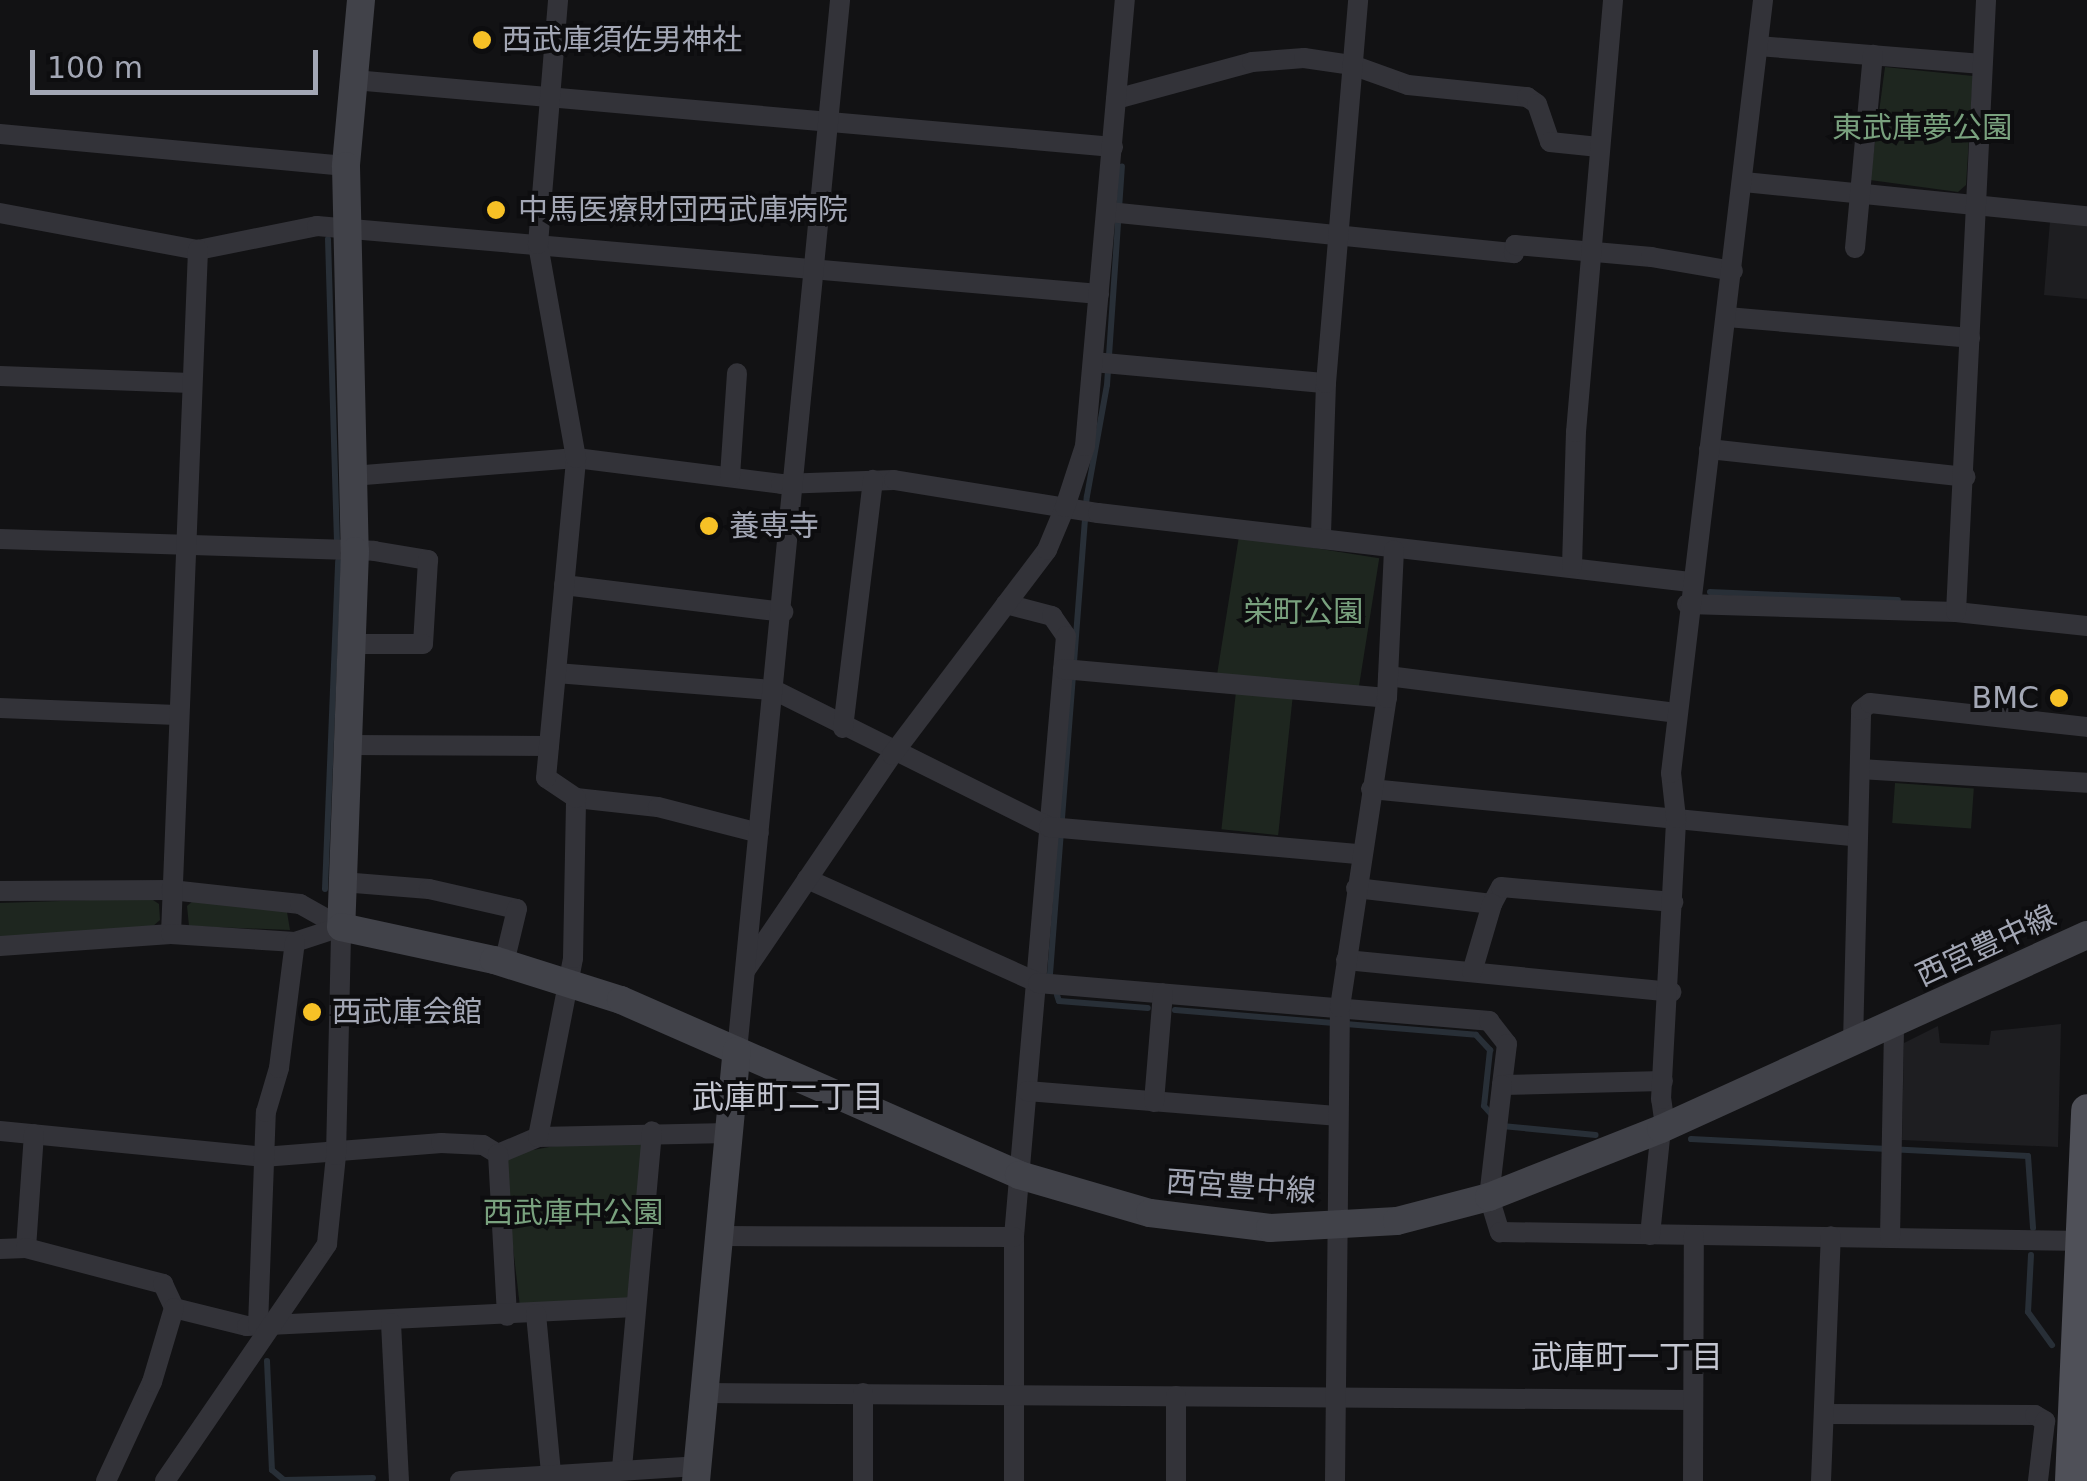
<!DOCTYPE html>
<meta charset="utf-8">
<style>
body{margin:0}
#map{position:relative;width:2087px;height:1481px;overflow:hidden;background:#121214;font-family:"DejaVu Sans","Noto Sans JP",sans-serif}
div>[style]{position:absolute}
.built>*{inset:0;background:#1e1e21}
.green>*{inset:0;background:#1e261f;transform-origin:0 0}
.stream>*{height:6px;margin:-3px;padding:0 3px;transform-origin:3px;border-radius:3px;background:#282f37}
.street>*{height:20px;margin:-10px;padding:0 10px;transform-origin:10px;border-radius:10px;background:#333339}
.secondary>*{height:28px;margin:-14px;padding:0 14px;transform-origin:14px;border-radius:14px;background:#414249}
.primary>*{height:32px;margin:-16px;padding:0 16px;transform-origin:16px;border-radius:16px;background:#4f5058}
.dots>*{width:28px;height:28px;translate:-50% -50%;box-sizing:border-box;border:5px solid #0d0d0f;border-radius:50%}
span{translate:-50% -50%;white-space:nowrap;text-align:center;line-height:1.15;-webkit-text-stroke:8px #0d0d0f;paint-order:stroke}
.poi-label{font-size:30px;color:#a3a7b5}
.left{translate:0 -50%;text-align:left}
.right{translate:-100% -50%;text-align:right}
.park-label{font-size:30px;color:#79a17e}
.street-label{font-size:30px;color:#a3a7b5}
.neighbourhood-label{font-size:32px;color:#c4c6d1}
.scale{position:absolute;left:30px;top:50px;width:288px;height:45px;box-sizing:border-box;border:5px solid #a3a7b5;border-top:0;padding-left:12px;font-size:30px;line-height:35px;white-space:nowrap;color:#a3a7b5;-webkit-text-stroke:8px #0d0d0f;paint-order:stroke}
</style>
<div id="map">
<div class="built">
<div style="clip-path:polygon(2050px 221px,2087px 224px,2087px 299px,2044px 295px)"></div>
<div style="clip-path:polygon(2061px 1024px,2058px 1147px,1902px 1140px,1904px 1043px,1938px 1026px,1940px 1043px,1989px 1045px,1991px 1031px)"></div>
</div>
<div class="green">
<div style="clip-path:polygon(1885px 67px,1973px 76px,1966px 185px,1958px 192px,1870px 180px)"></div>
<div style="left:1239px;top:536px;width:142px;height:140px;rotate:9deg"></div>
<div style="left:1236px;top:691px;width:57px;height:139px;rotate:6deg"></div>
<div style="left:1895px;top:783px;width:79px;height:40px;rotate:4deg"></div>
<div style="clip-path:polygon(150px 898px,159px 904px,160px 920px,152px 927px,0 937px,0 903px)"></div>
<div style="clip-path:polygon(194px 900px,287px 912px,290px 930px,189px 926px,187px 906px)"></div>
<div style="clip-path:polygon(640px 1141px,646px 1147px,627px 1300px,520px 1307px,503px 1162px,511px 1154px,571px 1143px)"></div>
</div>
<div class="stream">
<div style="left:328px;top:239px;width:306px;rotate:88.3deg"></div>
<div style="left:1710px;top:592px;width:188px;rotate:2.4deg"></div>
<div style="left:325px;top:889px;width:328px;rotate:-87.7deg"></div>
<div style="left:1050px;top:974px;width:479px;rotate:-85.6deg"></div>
<div style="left:1087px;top:496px;width:113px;rotate:-79.8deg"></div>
<div style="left:1107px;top:385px;width:219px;rotate:-86.1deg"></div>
<div style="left:1057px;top:995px;width:6px;rotate:72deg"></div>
<div style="left:1059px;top:1001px;width:89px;rotate:4.5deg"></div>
<div style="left:1175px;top:1010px;width:302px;rotate:4.7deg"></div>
<div style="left:1476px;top:1035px;width:21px;rotate:47deg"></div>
<div style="left:1490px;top:1050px;width:56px;rotate:96.1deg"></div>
<div style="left:1484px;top:1106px;width:15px;rotate:48deg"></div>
<div style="left:1502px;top:1126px;width:94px;rotate:5.5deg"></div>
<div style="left:1691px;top:1139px;width:337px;rotate:2.9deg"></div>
<div style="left:2028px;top:1156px;width:72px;rotate:86deg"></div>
<div style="left:2031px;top:1255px;width:57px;rotate:93deg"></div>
<div style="left:2028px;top:1312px;width:41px;rotate:54deg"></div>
<div style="left:267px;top:1361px;width:109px;rotate:87.4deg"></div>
<div style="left:272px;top:1470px;width:16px;rotate:40deg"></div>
<div style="left:284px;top:1480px;width:89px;rotate:-1.3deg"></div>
</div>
<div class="street">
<div style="left:1758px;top:46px;width:225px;rotate:4.6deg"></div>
<div style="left:354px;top:80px;width:762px;rotate:5.04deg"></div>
<div style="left:1116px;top:99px;width:141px;rotate:-15.2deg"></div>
<div style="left:1252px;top:62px;width:52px;rotate:-4.4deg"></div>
<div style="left:1304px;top:58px;width:49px;rotate:8.3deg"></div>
<div style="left:1352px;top:65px;width:59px;rotate:19.7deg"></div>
<div style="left:1408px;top:85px;width:120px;rotate:5.8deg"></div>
<div style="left:1527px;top:97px;width:12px;rotate:35deg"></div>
<div style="left:1537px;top:104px;width:40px;rotate:71.1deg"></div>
<div style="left:1550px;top:142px;width:49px;rotate:5.8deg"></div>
<div style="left:0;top:134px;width:347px;rotate:5.3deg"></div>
<div style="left:1744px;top:182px;width:345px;rotate:5.7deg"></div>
<div style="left:1109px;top:212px;width:407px;rotate:5.8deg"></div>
<div style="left:1514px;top:253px;width:8px;rotate:-83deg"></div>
<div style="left:1515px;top:245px;width:137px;rotate:5deg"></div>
<div style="left:1651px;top:257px;width:83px;rotate:9.7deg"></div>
<div style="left:0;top:213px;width:201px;rotate:10.6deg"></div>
<div style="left:198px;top:250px;width:121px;rotate:-11.4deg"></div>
<div style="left:317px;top:226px;width:785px;rotate:4.97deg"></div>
<div style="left:1855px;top:248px;width:194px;rotate:-84.7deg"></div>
<div style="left:1727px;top:317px;width:244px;rotate:4.9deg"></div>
<div style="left:1093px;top:362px;width:234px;rotate:5.2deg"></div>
<div style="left:1326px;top:383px;width:151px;rotate:91.9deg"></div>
<div style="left:0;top:376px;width:191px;rotate:2.1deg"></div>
<div style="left:1326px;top:383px;width:384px;rotate:-85.2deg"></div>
<div style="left:1709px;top:449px;width:258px;rotate:6.2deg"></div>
<div style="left:352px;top:476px;width:225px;rotate:-4.6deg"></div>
<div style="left:576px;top:458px;width:207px;rotate:7.2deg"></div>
<div style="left:781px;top:484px;width:113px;rotate:-2deg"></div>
<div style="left:894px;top:480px;width:207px;rotate:9.2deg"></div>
<div style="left:1098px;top:513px;width:596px;rotate:6.65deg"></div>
<div style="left:730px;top:476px;width:103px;rotate:-86.1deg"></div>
<div style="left:0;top:539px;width:374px;rotate:1.8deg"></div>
<div style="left:374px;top:551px;width:55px;rotate:9.5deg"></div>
<div style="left:428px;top:560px;width:84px;rotate:93.4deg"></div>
<div style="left:423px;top:644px;width:74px;rotate:180deg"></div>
<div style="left:1572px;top:566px;width:134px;rotate:-88.3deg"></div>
<div style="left:1576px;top:432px;width:434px;rotate:-85.1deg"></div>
<div style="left:564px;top:585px;width:221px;rotate:7deg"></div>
<div style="left:1006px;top:604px;width:48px;rotate:14.6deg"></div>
<div style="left:1052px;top:616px;width:24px;rotate:55deg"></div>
<div style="left:1066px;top:636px;width:603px;rotate:94.95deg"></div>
<div style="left:1014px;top:1237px;width:244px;rotate:90deg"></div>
<div style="left:1687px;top:604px;width:269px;rotate:1.7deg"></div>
<div style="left:1956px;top:612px;width:132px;rotate:6.1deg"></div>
<div style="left:1956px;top:612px;width:613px;rotate:-87.19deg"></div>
<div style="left:1063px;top:669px;width:325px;rotate:5.1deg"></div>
<div style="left:556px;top:673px;width:219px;rotate:4.5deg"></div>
<div style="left:774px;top:690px;width:307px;rotate:26.5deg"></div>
<div style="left:1049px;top:827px;width:312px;rotate:5deg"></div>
<div style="left:1388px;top:676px;width:290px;rotate:7.3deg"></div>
<div style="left:0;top:708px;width:177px;rotate:2.3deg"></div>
<div style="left:843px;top:728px;width:250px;rotate:-83.1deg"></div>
<div style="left:346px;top:745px;width:203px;rotate:0.3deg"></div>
<div style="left:1860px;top:769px;width:227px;rotate:3.5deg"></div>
<div style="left:1371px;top:789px;width:488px;rotate:5.6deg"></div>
<div style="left:576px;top:798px;width:82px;rotate:6.3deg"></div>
<div style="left:658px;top:807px;width:104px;rotate:14.4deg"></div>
<div style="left:807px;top:879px;width:253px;rotate:24.2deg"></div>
<div style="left:1038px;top:983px;width:453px;rotate:4.8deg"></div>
<div style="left:1489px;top:1021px;width:29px;rotate:52deg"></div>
<div style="left:1507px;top:1044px;width:41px;rotate:97deg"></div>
<div style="left:1502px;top:1085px;width:161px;rotate:-1.4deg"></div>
<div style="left:342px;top:882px;width:87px;rotate:4.6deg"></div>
<div style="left:429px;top:889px;width:90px;rotate:12.8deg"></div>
<div style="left:517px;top:909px;width:56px;rotate:103.5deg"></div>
<div style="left:1356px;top:888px;width:137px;rotate:6.7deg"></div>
<div style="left:1492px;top:904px;width:19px;rotate:-62deg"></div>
<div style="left:1501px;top:887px;width:173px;rotate:5deg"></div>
<div style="left:0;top:891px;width:171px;rotate:-0.3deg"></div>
<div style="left:171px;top:890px;width:130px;rotate:6.2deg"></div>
<div style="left:300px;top:904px;width:47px;rotate:29.3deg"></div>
<div style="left:171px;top:934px;width:685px;rotate:-87.74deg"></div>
<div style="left:0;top:946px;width:171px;rotate:-4deg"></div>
<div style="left:171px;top:934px;width:124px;rotate:3.7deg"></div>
<div style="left:295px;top:942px;width:48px;rotate:-18.1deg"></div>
<div style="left:1346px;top:960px;width:327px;rotate:5.6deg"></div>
<div style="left:745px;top:971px;width:261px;rotate:-55.8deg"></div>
<div style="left:892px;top:755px;width:257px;rotate:-52.9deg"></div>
<div style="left:1047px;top:550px;width:47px;rotate:-67.3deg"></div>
<div style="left:1065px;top:507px;width:64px;rotate:-71.8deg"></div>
<div style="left:1085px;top:446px;width:448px;rotate:-84.9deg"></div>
<div style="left:1472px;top:972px;width:71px;rotate:-73.6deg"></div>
<div style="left:1853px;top:1043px;width:333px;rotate:-88.6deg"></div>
<div style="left:1861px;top:710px;width:11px;rotate:-38deg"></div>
<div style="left:1870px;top:703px;width:218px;rotate:6.3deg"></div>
<div style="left:737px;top:1051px;width:1056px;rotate:-84.4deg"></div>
<div style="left:1502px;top:1085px;width:113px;rotate:96.6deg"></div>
<div style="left:1489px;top:1197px;width:37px;rotate:73deg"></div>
<div style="left:1500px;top:1232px;width:587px;rotate:0.88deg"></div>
<div style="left:1027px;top:1091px;width:310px;rotate:4.6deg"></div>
<div style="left:1154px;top:1102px;width:109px;rotate:-85.3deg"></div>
<div style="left:1665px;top:1126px;width:27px;rotate:-98deg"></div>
<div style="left:1661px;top:1099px;width:281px;rotate:-86.9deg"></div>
<div style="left:1676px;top:818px;width:45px;rotate:-96.3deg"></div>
<div style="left:1671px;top:773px;width:778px;rotate:-83.21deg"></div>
<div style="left:0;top:1131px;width:264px;rotate:5.6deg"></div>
<div style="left:263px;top:1157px;width:179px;rotate:-4.5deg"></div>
<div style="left:441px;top:1143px;width:42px;rotate:2.7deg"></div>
<div style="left:483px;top:1145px;width:17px;rotate:31deg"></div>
<div style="left:498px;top:1154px;width:43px;rotate:-23deg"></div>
<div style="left:538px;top:1137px;width:191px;rotate:-1.2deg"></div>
<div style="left:538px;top:1137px;width:182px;rotate:-78.9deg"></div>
<div style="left:573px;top:958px;width:160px;rotate:-88.9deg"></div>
<div style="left:576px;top:798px;width:36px;rotate:-146deg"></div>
<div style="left:546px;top:778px;width:321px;rotate:-84.6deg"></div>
<div style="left:576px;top:458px;width:217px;rotate:-100.1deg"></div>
<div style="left:538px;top:244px;width:245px;rotate:-85.3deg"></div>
<div style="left:498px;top:1154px;width:162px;rotate:86.8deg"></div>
<div style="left:1650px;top:1235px;width:107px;rotate:-84.1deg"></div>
<div style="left:722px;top:1236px;width:292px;rotate:0.2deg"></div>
<div style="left:1890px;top:1237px;width:213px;rotate:-88.9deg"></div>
<div style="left:26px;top:1248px;width:114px;rotate:-86deg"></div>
<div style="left:0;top:1249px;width:26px;rotate:-2deg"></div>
<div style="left:26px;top:1248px;width:142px;rotate:14.7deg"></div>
<div style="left:163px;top:1284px;width:26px;rotate:65deg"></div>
<div style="left:174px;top:1308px;width:75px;rotate:13.9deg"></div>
<div style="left:247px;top:1326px;width:388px;rotate:-2.8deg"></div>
<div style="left:536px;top:1314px;width:159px;rotate:84.6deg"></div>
<div style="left:391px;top:1323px;width:158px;rotate:87.1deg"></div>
<div style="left:258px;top:1326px;width:214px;rotate:-87.9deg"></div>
<div style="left:266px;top:1112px;width:46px;rotate:-73.5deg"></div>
<div style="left:279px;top:1068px;width:127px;rotate:-82.8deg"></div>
<div style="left:704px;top:1393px;width:988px;rotate:0.41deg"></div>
<div style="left:863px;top:1393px;width:88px;rotate:90deg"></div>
<div style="left:1176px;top:1396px;width:85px;rotate:90deg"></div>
<div style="left:1827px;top:1414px;width:208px;rotate:0.3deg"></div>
<div style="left:2035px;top:1415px;width:12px;rotate:31deg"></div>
<div style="left:2045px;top:1421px;width:60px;rotate:96.7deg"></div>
<div style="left:622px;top:1468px;width:338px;rotate:-84.9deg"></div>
<div style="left:106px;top:1481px;width:109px;rotate:-65.1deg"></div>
<div style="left:152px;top:1382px;width:77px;rotate:-73.4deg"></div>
<div style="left:165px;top:1481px;width:287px;rotate:-55.6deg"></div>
<div style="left:327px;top:1244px;width:89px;rotate:-84.2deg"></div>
<div style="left:336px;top:1155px;width:228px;rotate:-88.7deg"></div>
<div style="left:460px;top:1481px;width:237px;rotate:-3.6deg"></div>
<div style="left:1335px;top:1481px;width:474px;rotate:-89.4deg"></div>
<div style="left:1340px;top:1007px;width:313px;rotate:-81.4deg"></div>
<div style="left:1387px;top:698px;width:148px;rotate:-87.3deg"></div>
<div style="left:1693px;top:1481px;width:246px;rotate:-89.8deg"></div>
<div style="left:1821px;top:1481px;width:245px;rotate:-87.7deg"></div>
</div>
<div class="secondary">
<div style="left:361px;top:0;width:167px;rotate:95.2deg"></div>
<div style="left:346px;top:166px;width:385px;rotate:88.7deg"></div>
<div style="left:355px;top:551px;width:376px;rotate:92.1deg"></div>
<div style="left:341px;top:927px;width:157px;rotate:12.2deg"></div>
<div style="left:494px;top:960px;width:133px;rotate:17.5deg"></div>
<div style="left:621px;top:1000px;width:435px;rotate:23.7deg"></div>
<div style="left:1019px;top:1175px;width:136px;rotate:16.2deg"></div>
<div style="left:1150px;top:1213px;width:121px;rotate:7.1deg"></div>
<div style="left:1270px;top:1228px;width:127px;rotate:-3.2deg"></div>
<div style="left:1397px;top:1221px;width:95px;rotate:-14.6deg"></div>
<div style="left:1489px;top:1197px;width:185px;rotate:-21.6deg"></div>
<div style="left:1661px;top:1129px;width:468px;rotate:-24.5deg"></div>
<div style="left:696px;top:1481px;width:432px;rotate:-84.6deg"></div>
</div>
<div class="primary">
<div style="left:2071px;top:1481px;width:371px;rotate:-87.5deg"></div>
</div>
<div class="dots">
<div style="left:482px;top:40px;background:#f7c126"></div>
<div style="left:496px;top:210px;background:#f7c126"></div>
<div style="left:709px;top:526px;background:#f7c126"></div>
<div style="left:2059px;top:698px;background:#f7c126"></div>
<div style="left:312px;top:1012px;background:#f7c126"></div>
</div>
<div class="poi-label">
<span class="left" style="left:502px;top:40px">西武庫須佐男神社</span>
<span class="left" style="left:518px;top:210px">中馬医療財団西武庫病院</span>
<span class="left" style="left:729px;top:526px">養専寺</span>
<span class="right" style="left:2039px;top:698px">BMC</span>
<span class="left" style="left:332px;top:1012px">西武庫会館</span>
</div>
<div class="park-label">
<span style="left:1922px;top:128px">東武庫夢公園</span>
<span style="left:1303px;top:612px">栄町公園</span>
<span style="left:573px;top:1213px">西武庫中公園</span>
</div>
<div class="street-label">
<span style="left:1986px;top:946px;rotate:-25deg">西宮豊中線</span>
<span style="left:1241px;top:1187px;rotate:4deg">西宮豊中線</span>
</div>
<div class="neighbourhood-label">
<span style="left:788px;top:1097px">武庫町二丁目</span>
<span style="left:1627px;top:1357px">武庫町一丁目</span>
</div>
<div class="scale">100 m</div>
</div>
